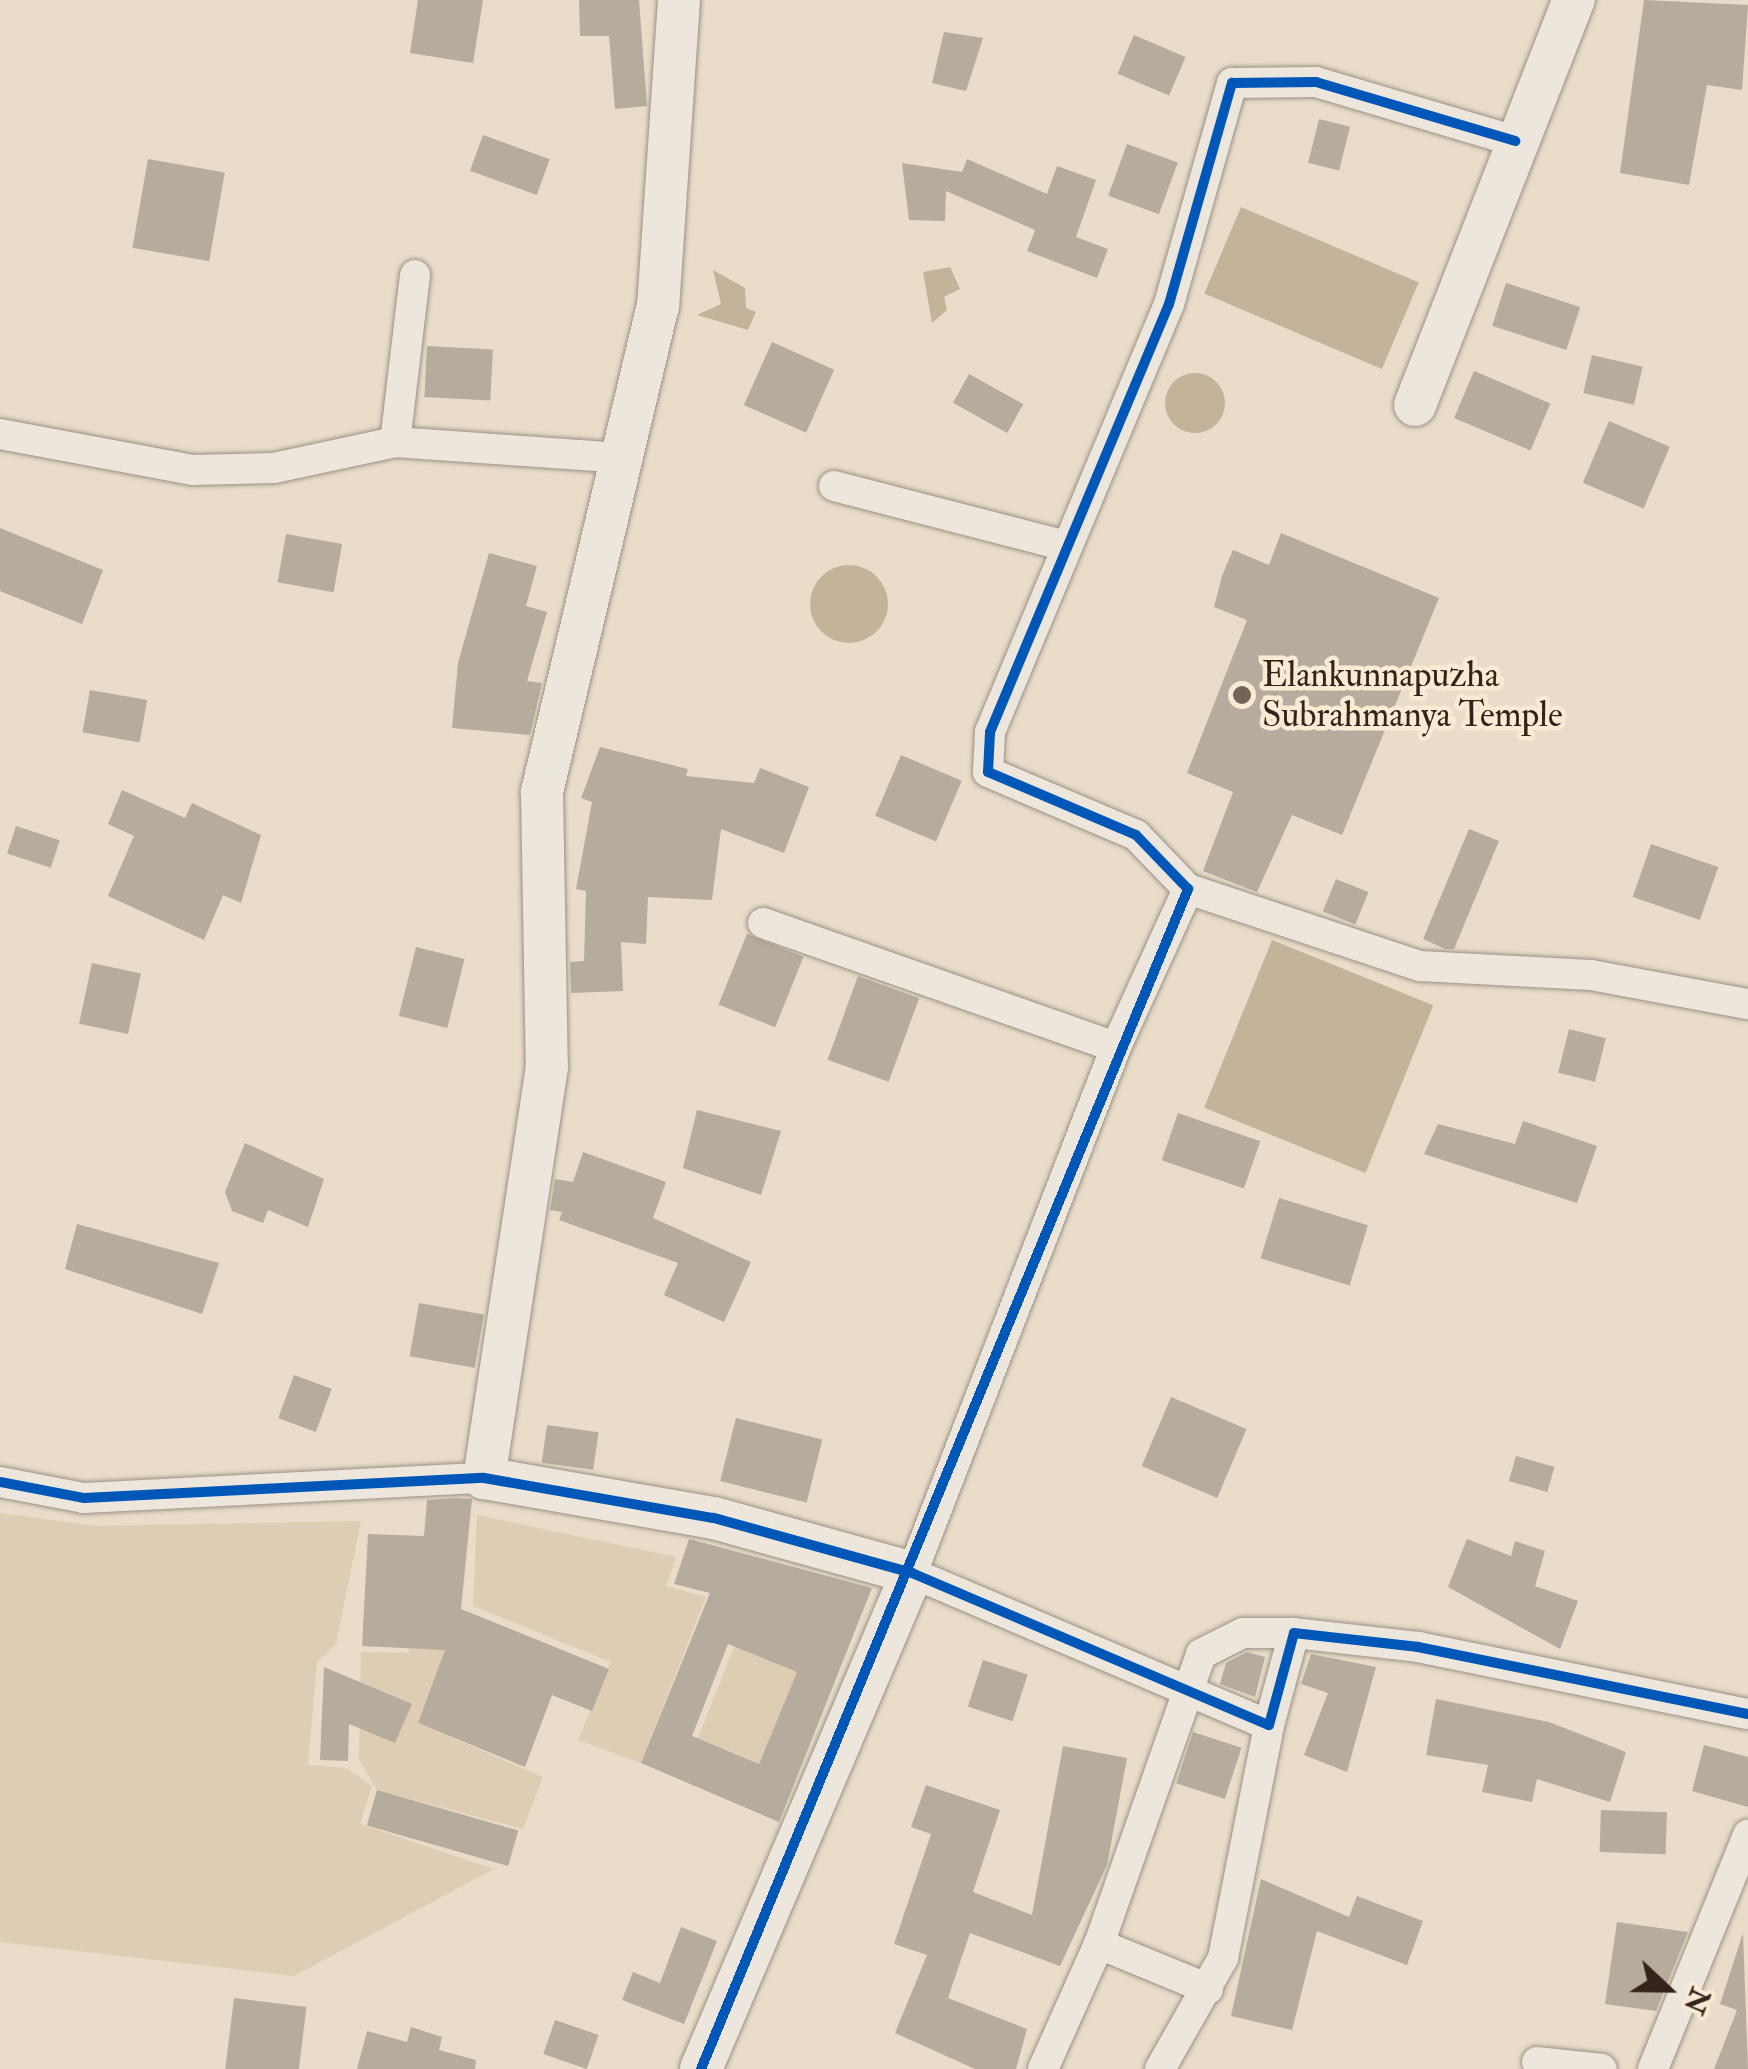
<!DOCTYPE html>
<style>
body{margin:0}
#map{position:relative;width:1748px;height:2069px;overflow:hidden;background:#e9dcc8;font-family:"IM FELL Double Pica",serif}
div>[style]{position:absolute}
.green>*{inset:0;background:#decdb2}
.water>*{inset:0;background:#c4b299;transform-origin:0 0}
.round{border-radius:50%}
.building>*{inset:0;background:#b5ac9e;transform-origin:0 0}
.roads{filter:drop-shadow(0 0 2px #9a9185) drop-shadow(0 0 2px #9a9185)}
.street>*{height:30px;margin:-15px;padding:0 15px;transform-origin:15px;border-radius:15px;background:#ece6dc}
.secondary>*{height:42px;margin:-21px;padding:0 21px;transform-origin:21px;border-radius:21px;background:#ece6dc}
.cycleway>*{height:10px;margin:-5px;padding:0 5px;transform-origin:5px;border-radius:5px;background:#0057b8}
.dots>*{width:28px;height:28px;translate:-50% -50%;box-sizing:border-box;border:5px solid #f9ebd3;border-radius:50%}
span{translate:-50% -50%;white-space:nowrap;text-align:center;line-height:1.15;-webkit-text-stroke:9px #f9ebd3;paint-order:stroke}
.poi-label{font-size:35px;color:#34231b}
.left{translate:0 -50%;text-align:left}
.north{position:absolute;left:1618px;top:1939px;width:100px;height:100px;-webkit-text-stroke:8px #f9ebd3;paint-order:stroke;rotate:112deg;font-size:28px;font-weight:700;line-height:40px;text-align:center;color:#34231b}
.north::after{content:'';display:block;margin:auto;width:35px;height:45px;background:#34231b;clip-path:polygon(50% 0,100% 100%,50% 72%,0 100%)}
</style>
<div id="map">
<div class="green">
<div style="clip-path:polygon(0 1513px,96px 1526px,361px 1521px,336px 1644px,317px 1662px,308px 1765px,346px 1768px,372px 1786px,360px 1824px,494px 1869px,294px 1976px,0 1942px)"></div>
<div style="clip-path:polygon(477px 1515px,676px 1557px,666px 1586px,706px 1597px,641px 1763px,578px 1740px,611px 1662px,473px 1606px)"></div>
<div style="clip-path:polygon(749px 1610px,797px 1672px,759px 1764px,723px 1749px,707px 1788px,681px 1780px)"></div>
<div style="clip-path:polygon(455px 1627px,418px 1723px,543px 1777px,523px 1829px,377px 1790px,359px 1759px,361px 1652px,408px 1653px,411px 1628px)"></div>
</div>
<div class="water">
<div style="left:1241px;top:207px;width:193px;height:94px;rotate:23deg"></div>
<div style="clip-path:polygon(950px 267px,960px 289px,944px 297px,947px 310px,932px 323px,923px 272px)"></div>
<div style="clip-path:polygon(713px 270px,745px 288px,746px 308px,756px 312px,748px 330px,697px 315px,721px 304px)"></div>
<div class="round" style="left:1165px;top:373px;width:60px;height:60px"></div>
<div class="round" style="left:810px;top:565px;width:78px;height:78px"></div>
<div style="left:1272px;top:940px;width:174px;height:181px;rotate:22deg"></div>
</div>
<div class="building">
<div style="clip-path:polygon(418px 0,483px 0,473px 63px,410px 53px)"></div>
<div style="clip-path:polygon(579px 0,639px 0,647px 106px,615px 109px,609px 36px,580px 36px)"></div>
<div style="clip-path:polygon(1644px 0,1748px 5px,1742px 90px,1707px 85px,1689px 185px,1620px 173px)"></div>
<div style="clip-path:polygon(944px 32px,983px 38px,966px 91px,932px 83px)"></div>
<div style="left:1134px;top:35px;width:56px;height:42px;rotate:23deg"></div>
<div style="left:1319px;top:119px;width:32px;height:45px;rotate:14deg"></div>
<div style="left:483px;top:135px;width:71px;height:38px;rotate:20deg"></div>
<div style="left:1127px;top:144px;width:54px;height:55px;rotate:20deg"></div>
<div style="left:148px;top:159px;width:78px;height:90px;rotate:10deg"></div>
<div style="clip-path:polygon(967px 159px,1047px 194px,1057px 166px,1096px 180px,1076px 237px,1108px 249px,1097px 278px,1027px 251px,1035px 230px,946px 191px,945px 221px,909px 220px,902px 163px,962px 172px)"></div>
<div style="left:1506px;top:283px;width:78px;height:45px;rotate:18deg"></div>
<div style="left:772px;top:342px;width:68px;height:69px;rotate:24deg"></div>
<div style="left:427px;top:346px;width:66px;height:51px;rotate:3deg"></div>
<div style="left:1592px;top:355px;width:52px;height:39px;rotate:13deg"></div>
<div style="left:1474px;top:371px;width:83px;height:51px;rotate:23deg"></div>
<div style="left:969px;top:374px;width:62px;height:33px;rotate:29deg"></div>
<div style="left:1609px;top:421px;width:66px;height:67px;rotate:23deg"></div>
<div style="clip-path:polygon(0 528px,103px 570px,82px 624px,0 591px)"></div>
<div style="clip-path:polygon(1281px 533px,1439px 598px,1342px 835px,1292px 815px,1257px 892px,1203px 871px,1233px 792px,1187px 773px,1247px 620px,1214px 607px,1222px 576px,1233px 550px,1269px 565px)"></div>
<div style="left:286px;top:534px;width:57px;height:49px;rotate:10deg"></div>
<div style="clip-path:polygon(489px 553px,537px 566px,526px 606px,547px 612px,527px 681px,542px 683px,530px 735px,452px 728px,458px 663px)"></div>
<div style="left:90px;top:690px;width:58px;height:43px;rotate:10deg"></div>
<div style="clip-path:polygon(600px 747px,688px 769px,686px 776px,754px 783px,760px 768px,809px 787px,784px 853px,721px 829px,712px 900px,648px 897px,646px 944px,621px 942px,623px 991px,571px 993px,570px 962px,584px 961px,586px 891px,576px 889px,592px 802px,581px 798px)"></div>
<div style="left:901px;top:755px;width:66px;height:66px;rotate:23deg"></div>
<div style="clip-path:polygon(122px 790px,185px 818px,192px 803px,261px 835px,241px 903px,223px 895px,204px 940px,108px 896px,134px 836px,108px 824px)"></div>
<div style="left:16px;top:826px;width:46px;height:29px;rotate:18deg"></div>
<div style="clip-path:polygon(1469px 829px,1499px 841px,1454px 949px,1445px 949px,1423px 939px)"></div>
<div style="left:1651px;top:844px;width:71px;height:56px;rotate:19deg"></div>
<div style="left:1336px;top:879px;width:35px;height:35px;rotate:22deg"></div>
<div style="left:747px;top:934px;width:61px;height:76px;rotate:22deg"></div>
<div style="left:416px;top:947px;width:50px;height:71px;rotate:14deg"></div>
<div style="left:92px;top:963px;width:50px;height:62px;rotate:12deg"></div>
<div style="left:858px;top:976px;width:65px;height:89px;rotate:20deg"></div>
<div style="left:1569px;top:1029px;width:38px;height:45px;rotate:14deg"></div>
<div style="clip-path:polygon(697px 1110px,781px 1131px,761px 1195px,683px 1168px)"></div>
<div style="left:1178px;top:1113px;width:87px;height:50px;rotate:19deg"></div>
<div style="clip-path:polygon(1523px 1121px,1597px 1146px,1577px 1203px,1424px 1154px,1438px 1124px,1515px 1144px)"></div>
<div style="clip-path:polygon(245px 1143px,324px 1179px,308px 1227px,268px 1210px,263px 1223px,232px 1211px,225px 1192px)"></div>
<div style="clip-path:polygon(583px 1152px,666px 1182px,653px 1218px,751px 1262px,724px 1322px,664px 1295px,678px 1263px,559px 1220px,562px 1212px,550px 1210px,555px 1179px,573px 1182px)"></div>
<div style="left:1279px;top:1198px;width:93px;height:63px;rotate:17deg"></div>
<div style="clip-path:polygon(77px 1224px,219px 1263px,202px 1314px,65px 1269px)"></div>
<div style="left:419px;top:1303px;width:66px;height:54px;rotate:10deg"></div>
<div style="left:294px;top:1375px;width:40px;height:46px;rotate:20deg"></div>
<div style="left:1171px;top:1397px;width:82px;height:75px;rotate:23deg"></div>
<div style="left:736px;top:1418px;width:89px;height:65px;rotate:14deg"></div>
<div style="left:547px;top:1425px;width:52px;height:38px;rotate:8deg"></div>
<div style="left:1516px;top:1456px;width:40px;height:26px;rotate:16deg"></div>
<div style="clip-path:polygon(457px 1498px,472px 1499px,461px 1609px,609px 1669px,592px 1711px,552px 1695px,525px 1767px,418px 1723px,445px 1650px,362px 1646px,368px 1534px,424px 1536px,427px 1500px)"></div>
<div style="clip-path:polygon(evenodd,689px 1539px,872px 1588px,779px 1822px,641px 1763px,710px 1593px,674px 1584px,689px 1539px,728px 1644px,797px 1672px,759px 1764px,692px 1736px,728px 1644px)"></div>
<div style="clip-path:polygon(1467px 1539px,1511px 1556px,1515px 1541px,1545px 1551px,1535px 1586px,1578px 1601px,1560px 1649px,1448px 1587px)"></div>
<div style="clip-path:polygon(1247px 1652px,1265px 1657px,1255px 1697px,1220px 1684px,1226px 1663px)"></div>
<div style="clip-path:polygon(1311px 1654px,1376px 1667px,1347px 1772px,1304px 1755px,1328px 1693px,1301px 1684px)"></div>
<div style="left:983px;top:1660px;width:47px;height:49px;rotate:18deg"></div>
<div style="clip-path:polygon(324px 1667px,412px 1704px,395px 1743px,349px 1724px,348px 1761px,320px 1760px)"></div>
<div style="clip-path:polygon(1436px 1699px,1549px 1722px,1626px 1752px,1610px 1802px,1537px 1779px,1532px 1802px,1482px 1792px,1488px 1765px,1426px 1755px)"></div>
<div style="left:1193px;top:1732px;width:51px;height:54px;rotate:18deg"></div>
<div style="clip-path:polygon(1704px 1745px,1748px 1757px,1748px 1807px,1692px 1791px)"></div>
<div style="clip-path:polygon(1063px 1746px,1127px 1758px,1107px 1865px,1060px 1966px,970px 1933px,948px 1998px,1027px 2029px,1016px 2069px,975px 2069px,895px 2033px,927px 1955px,894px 1944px,931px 1834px,911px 1827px,926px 1785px,1000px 1810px,973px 1892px,1032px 1915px)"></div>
<div style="left:377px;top:1790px;width:147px;height:37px;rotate:16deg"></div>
<div style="left:1601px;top:1810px;width:66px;height:42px;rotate:2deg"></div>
<div style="clip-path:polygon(1261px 1879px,1349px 1917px,1357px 1896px,1423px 1921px,1407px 1965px,1317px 1931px,1292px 2030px,1231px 2016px)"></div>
<div style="clip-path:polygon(1617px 1922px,1688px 1932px,1656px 2011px,1605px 2004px)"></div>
<div style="clip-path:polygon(681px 1927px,717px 1941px,684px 2024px,622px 2000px,633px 1972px,660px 1983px)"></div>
<div style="clip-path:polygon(1743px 1933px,1748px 2069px,1714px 2069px,1737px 2010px,1720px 2004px)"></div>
<div style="left:234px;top:1998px;width:73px;height:72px;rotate:7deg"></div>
<div style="left:555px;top:2020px;width:46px;height:36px;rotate:19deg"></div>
<div style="clip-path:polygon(411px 2027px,442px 2037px,439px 2050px,476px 2060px,475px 2069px,357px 2069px,367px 2031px,407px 2042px)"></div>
</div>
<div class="roads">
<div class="street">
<div style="left:1515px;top:141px;width:208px;rotate:-163.5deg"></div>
<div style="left:1316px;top:82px;width:84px;rotate:179.3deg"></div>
<div style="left:1232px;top:83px;width:230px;rotate:105.9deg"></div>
<div style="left:1169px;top:304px;width:464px;rotate:112.7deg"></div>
<div style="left:990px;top:732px;width:40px;rotate:92.9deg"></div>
<div style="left:988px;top:772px;width:161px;rotate:23.1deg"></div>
<div style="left:1136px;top:835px;width:75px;rotate:46.1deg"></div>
<div style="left:1188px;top:889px;width:174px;rotate:114.5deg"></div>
<div style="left:1116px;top:1047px;width:564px;rotate:111.2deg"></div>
<div style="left:912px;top:1573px;width:388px;rotate:23.1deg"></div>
<div style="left:1269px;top:1725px;width:95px;rotate:-74.8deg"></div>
<div style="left:1294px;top:1633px;width:125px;rotate:6.4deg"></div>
<div style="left:1418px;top:1647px;width:337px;rotate:11.5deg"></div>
<div style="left:415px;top:275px;width:168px;rotate:96.8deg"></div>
<div style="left:395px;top:442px;width:230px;rotate:4deg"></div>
<div style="left:0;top:434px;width:196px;rotate:10.6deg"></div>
<div style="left:193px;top:470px;width:81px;rotate:-1.4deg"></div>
<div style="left:274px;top:468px;width:124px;rotate:-12.1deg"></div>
<div style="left:834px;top:486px;width:240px;rotate:14.5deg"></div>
<div style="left:1188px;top:889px;width:244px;rotate:18.4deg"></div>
<div style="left:1420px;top:966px;width:171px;rotate:3deg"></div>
<div style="left:1591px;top:975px;width:160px;rotate:10.5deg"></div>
<div style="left:763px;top:923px;width:374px;rotate:19.4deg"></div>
<div style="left:0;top:1482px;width:86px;rotate:10.8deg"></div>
<div style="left:84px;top:1498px;width:400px;rotate:-2.9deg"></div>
<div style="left:1099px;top:1944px;width:118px;rotate:22.4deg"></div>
<div style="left:1537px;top:2062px;width:65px;rotate:6.1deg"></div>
<div style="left:1043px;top:2069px;width:137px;rotate:-65.9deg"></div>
<div style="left:1099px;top:1944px;width:307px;rotate:-70.6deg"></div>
<div style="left:1201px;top:1654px;width:47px;rotate:-26.6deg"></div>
<div style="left:1243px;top:1633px;width:51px"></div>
<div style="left:1160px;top:2069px;width:128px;rotate:-60.4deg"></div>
<div style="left:1223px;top:1958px;width:237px;rotate:-78.8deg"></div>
<div style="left:1653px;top:2069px;width:253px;rotate:-67.9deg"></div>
</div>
<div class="secondary">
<div style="left:679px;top:0;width:306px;rotate:93.9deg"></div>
<div style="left:658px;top:305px;width:501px;rotate:103.4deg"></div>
<div style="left:542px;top:792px;width:275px;rotate:89deg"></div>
<div style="left:547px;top:1067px;width:416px;rotate:98.7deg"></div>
<div style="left:484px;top:1478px;width:233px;rotate:9.9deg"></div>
<div style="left:714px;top:1518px;width:205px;rotate:15.5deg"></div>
<div style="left:912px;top:1573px;width:539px;rotate:113.05deg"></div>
<div style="left:1415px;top:405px;width:435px;rotate:-68.6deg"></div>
</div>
</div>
<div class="cycleway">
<div style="left:0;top:1482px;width:86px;rotate:10.8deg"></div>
<div style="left:84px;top:1498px;width:400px;rotate:-2.9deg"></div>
<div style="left:484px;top:1478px;width:233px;rotate:9.9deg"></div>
<div style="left:714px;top:1518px;width:205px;rotate:15.5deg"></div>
<div style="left:912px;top:1573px;width:388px;rotate:23.1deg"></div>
<div style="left:1269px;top:1725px;width:95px;rotate:-74.8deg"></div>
<div style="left:1294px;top:1633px;width:125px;rotate:6.4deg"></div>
<div style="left:1418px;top:1647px;width:337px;rotate:11.5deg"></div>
<div style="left:701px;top:2069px;width:1277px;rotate:-67.57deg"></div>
<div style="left:1188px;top:889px;width:75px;rotate:-133.9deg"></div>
<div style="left:1136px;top:835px;width:161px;rotate:-156.9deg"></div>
<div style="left:988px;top:772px;width:40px;rotate:-87.1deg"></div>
<div style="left:990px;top:732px;width:464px;rotate:-67.3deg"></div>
<div style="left:1169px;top:304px;width:230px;rotate:-74.1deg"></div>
<div style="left:1232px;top:83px;width:84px;rotate:-0.7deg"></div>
<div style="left:1316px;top:82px;width:208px;rotate:16.5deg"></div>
</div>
<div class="dots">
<div style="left:1242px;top:695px;background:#736458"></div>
</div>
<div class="poi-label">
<span class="left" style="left:1262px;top:695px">Elankunnapuzha<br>Subrahmanya Temple</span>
</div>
<div class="north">N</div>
</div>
